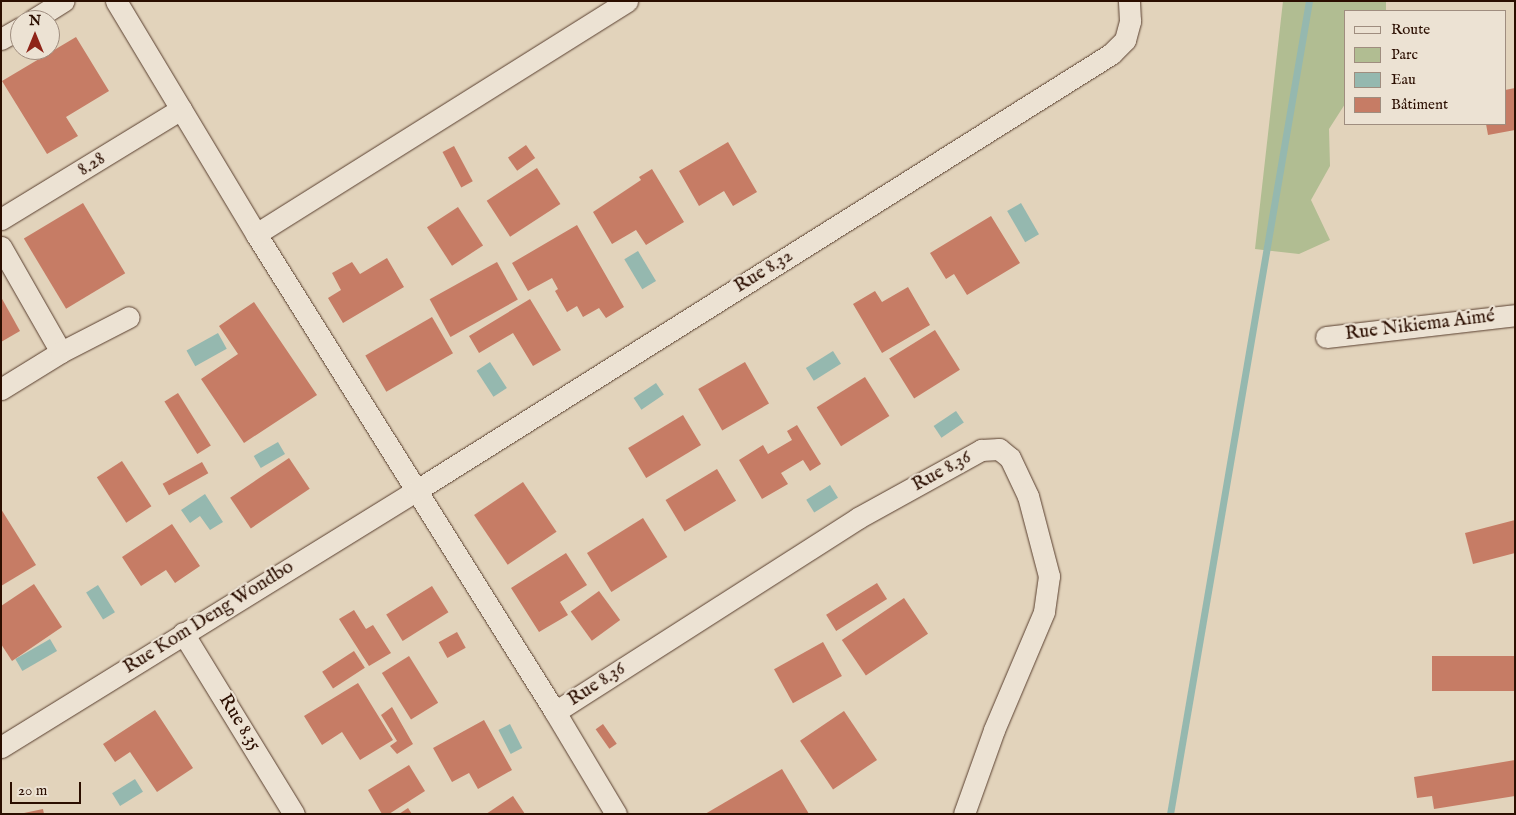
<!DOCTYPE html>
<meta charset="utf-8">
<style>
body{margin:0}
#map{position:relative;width:1516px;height:815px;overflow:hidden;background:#e2d3bb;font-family:"IM FELL English",serif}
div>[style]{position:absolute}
.green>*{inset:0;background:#b1bd92}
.water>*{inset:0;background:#95b8af;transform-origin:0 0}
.stream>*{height:7px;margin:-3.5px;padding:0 3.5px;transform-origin:3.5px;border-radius:3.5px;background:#95b8af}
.building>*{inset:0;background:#c67c65;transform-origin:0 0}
.roads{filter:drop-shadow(0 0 1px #593f2f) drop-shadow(0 0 1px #593f2f)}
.street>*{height:21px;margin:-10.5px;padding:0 10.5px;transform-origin:10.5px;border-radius:10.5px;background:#ece2d3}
span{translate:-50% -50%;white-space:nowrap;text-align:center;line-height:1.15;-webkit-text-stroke:4.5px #ece2d3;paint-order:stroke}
.street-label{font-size:19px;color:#2b0e00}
.frame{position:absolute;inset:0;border:2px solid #2b0e00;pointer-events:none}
.legend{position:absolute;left:1344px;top:10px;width:162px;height:115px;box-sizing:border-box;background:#ece2d3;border:1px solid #9f8d7f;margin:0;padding:6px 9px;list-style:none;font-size:15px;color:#2b0e00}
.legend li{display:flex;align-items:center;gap:10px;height:25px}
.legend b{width:25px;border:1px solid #9f8d7f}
.north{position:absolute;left:10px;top:10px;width:50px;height:50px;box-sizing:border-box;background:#ece2d3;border:1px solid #9f8d7f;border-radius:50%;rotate:0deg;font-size:14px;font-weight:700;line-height:20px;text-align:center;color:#2b0e00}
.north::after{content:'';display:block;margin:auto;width:18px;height:22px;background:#8f2418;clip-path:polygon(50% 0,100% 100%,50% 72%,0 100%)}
.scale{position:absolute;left:10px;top:782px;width:71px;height:22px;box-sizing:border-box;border:2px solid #2b0e00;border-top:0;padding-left:6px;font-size:15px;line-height:18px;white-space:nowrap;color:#2b0e00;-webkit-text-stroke:4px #ece2d3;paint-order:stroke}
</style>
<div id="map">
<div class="green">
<div style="clip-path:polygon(1283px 1px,1386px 1px,1386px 11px,1345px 11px,1345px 104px,1329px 129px,1330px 166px,1311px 200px,1330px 240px,1299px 254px,1255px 249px)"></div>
</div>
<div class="water">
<div style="left:1021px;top:203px;width:36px;height:16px;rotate:60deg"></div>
<div style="left:638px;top:251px;width:35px;height:16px;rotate:59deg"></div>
<div style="left:218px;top:333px;width:18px;height:36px;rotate:61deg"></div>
<div style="left:833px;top:351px;width:15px;height:32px;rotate:58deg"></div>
<div style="left:490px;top:362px;width:31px;height:16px;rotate:57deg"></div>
<div style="left:656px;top:383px;width:14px;height:27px;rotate:56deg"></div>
<div style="left:956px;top:411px;width:14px;height:27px;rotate:56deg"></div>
<div style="left:278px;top:442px;width:14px;height:28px;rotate:60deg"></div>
<div style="left:830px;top:485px;width:15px;height:28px;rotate:58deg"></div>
<div style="clip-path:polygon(205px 494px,223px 522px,210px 530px,200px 516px,190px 523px,181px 510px)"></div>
<div style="left:98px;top:585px;width:32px;height:14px;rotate:58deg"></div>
<div style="left:50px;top:639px;width:14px;height:40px;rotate:60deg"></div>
<div style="left:510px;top:724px;width:27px;height:13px;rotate:63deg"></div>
<div style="left:135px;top:779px;width:15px;height:27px;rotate:58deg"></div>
</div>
<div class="stream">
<div style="left:1170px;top:814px;width:825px;rotate:-80.3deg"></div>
</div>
<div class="building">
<div style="clip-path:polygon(76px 37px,109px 91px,66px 117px,78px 136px,47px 154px,2px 81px)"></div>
<div style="clip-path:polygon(1515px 88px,1515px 130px,1488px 135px,1486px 124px,1505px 124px,1505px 90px)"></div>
<div style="clip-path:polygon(728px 142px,757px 192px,733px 206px,724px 191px,699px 206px,679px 171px)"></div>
<div style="left:526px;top:145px;width:16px;height:22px;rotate:55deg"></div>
<div style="left:454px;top:146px;width:40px;height:13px;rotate:62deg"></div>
<div style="left:537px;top:168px;width:43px;height:60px;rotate:57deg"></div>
<div style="clip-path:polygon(652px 169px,684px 222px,646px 245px,636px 230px,612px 244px,593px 212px,641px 180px,639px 177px)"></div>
<div style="left:83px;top:203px;width:82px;height:69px;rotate:59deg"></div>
<div style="left:458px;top:207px;width:46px;height:37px;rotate:57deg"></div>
<div style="clip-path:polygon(991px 216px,1020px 263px,967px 295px,954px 274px,946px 279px,930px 253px)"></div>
<div style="clip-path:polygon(577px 225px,624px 307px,606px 318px,599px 308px,583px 317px,577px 306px,567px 312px,555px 291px,558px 289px,552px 278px,528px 291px,512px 263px)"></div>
<div style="clip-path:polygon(387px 258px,404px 287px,343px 323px,328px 298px,341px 290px,332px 273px,352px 262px,360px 274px)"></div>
<div style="left:497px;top:262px;width:43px;height:77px;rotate:61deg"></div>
<div style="clip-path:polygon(908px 287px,930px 325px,882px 353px,853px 304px,875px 291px,882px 302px)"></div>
<div style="clip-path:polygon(1px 297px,20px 331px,1px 342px)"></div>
<div style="clip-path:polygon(530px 299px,561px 350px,533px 366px,513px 333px,479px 353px,469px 336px)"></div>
<div style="clip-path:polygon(254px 302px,317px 395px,244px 443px,201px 379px,238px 354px,219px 326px)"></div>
<div style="left:432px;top:317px;width:42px;height:77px;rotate:60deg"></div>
<div style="left:935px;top:330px;width:47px;height:54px;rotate:58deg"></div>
<div style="left:745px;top:362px;width:48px;height:54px;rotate:60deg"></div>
<div style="left:865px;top:377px;width:46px;height:57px;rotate:58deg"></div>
<div style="left:178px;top:393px;width:62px;height:16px;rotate:58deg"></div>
<div style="left:683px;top:415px;width:35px;height:64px;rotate:59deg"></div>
<div style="clip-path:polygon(797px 425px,821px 464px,810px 471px,803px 460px,781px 473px,788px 484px,762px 499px,739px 460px,763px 445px,768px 454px,792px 440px,787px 431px)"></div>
<div style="left:289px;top:458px;width:37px;height:71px;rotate:56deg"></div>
<div style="left:122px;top:461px;width:54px;height:30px;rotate:57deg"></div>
<div style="left:202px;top:462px;width:13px;height:45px;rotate:61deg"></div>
<div style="left:717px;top:469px;width:37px;height:60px;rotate:59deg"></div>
<div style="left:523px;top:482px;width:60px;height:59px;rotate:56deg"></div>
<div style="clip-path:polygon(1px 509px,36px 565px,1px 586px)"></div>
<div style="left:643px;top:518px;width:46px;height:66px;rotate:58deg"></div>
<div style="clip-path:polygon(1515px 520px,1515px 553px,1473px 564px,1465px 533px)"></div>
<div style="clip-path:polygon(172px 524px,200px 566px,175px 583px,166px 570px,141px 586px,122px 557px)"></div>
<div style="clip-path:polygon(566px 553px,587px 585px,560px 602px,568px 615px,539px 632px,511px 588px)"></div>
<div style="left:877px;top:583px;width:19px;height:60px;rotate:58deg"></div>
<div style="clip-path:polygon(34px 584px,62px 627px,12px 661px,1px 644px,1px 606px)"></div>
<div style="left:432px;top:586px;width:31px;height:54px;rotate:58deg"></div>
<div style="left:599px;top:591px;width:36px;height:35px;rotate:54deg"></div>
<div style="left:904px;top:598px;width:43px;height:75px;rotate:56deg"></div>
<div style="clip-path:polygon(354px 610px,366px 629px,373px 625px,391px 653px,369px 666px,339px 619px)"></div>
<div style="left:457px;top:632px;width:18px;height:21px;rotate:61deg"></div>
<div style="left:823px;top:642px;width:39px;height:56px;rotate:61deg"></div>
<div style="left:354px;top:651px;width:20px;height:38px;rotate:57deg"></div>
<div style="left:409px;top:656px;width:55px;height:32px;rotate:58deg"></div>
<div style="left:1515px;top:656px;width:35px;height:83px;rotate:90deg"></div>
<div style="clip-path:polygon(358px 683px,393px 740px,360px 760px,342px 732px,322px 745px,304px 716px)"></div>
<div style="clip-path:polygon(392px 707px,413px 744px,397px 754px,390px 746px,397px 741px,381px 715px)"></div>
<div style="clip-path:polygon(155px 710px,193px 768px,157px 792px,130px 752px,115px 762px,103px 744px)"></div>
<div style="left:844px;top:711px;width:59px;height:53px;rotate:56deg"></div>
<div style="clip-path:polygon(484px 720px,512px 770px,478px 789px,469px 773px,452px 782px,433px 748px)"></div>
<div style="left:603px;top:724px;width:24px;height:9px;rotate:55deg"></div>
<div style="clip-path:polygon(1515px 760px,1515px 796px,1434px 809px,1432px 796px,1417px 798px,1414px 777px)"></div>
<div style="clip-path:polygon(409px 765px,425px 791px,389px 814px,382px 814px,368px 790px)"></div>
<div style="clip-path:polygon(782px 769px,809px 814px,705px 814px)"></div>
<div style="clip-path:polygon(513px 796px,525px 814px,486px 814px)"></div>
<div style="clip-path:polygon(408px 808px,412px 814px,399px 814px)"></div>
<div style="clip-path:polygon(43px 809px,44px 814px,24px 814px,24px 813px)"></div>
</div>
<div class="roads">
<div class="street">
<div style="left:116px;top:1px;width:272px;rotate:59deg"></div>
<div style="left:256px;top:234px;width:564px;rotate:57.97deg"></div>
<div style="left:555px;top:712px;width:119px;rotate:59.1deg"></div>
<div style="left:33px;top:20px;width:36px;rotate:-32deg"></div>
<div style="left:1px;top:39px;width:22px;rotate:-30deg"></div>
<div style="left:1px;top:219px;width:211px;rotate:-31.4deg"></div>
<div style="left:256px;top:234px;width:438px;rotate:-32.1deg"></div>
<div style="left:1px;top:247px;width:121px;rotate:60.3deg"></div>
<div style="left:1326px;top:337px;width:190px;rotate:-6.6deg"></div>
<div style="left:1px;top:389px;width:70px;rotate:-31.7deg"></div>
<div style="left:61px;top:352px;width:76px;rotate:-27.2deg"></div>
<div style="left:183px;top:633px;width:212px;rotate:58.5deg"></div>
<div style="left:555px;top:712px;width:360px;rotate:-32.6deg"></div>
<div style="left:858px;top:518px;width:141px;rotate:-28.9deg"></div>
<div style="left:981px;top:450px;width:18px;rotate:-3deg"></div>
<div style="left:999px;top:449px;width:14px;rotate:39deg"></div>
<div style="left:1010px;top:458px;width:42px;rotate:64.7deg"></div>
<div style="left:1028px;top:496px;width:83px;rotate:75.3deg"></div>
<div style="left:1049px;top:576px;width:36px;rotate:98deg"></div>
<div style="left:1044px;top:612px;width:128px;rotate:113deg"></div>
<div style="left:994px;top:730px;width:89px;rotate:109.7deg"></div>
<div style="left:1px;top:747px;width:489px;rotate:-31.7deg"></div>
<div style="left:417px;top:490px;width:820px;rotate:-32.14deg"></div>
<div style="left:1111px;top:54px;width:20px;rotate:-45deg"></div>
<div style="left:1125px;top:40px;width:20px;rotate:-75deg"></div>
<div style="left:1130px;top:21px;width:20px;rotate:-93deg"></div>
</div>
</div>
<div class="street-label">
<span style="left:92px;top:165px;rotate:-32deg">8.28</span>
<span style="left:764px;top:272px;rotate:-32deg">Rue 8.32</span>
<span style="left:1420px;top:326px;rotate:-7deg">Rue Nikiema Aimé</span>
<span style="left:942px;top:472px;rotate:-29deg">Rue 8.36</span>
<span style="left:209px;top:618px;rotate:-32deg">Rue Kom Deng Wondbo</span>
<span style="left:597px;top:685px;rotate:-33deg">Rue 8.36</span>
<span style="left:239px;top:723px;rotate:58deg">Rue 8.35</span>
</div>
<div class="frame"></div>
<ul class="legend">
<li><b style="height:6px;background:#ece2d3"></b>Route</li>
<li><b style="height:14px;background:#b1bd92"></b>Parc</li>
<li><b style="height:14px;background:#95b8af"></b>Eau</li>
<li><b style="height:14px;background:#c67c65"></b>Bâtiment</li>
</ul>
<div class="north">N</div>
<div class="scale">20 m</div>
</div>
